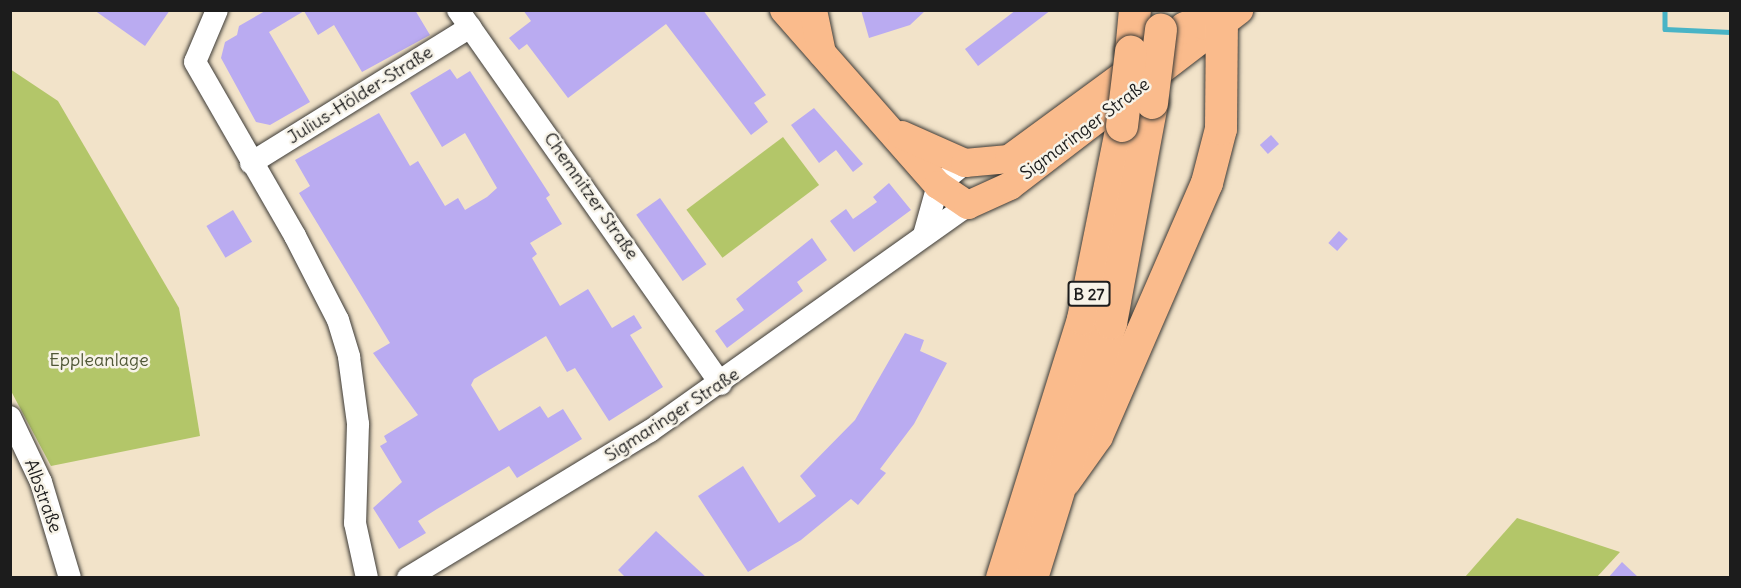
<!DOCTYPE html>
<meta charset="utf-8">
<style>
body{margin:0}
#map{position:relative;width:1741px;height:588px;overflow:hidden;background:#f2e3c9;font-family:Delius,sans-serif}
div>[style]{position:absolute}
.green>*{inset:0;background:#b3c669;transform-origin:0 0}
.stream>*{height:4.5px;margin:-2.25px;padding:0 2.25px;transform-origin:2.25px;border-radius:2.25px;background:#49b4c6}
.building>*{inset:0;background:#baabf1;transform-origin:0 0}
.roads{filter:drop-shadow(0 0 2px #3c3a36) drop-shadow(0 0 2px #3c3a36)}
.minor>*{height:22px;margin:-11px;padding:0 11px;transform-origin:11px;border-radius:11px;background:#fff}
.major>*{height:28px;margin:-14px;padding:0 14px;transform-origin:14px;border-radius:14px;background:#fabb8c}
.highway>*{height:32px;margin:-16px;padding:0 16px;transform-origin:16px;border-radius:16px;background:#fabb8c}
.bridges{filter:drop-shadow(0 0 2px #3c3a36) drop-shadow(0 0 2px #3c3a36)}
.highway-bridge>*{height:32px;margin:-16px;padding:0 16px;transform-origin:16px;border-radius:16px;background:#fabb8c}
span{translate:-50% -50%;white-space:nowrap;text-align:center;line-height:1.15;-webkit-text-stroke:5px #f7f3e8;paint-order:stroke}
.shield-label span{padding:2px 4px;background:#f7f3e8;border:2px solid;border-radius:4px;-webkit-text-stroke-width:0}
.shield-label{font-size:16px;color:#1c1c1c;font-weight:700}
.street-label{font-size:18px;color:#1c1c1c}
.park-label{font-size:18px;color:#515837}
.frame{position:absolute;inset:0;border:12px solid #1c1c1c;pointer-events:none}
</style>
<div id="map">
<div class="green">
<div style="clip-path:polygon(10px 69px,58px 101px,179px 308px,200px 436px,51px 466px,11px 391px)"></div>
<div style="left:783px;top:137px;width:60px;height:121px;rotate:53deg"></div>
<div style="clip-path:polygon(1517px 518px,1620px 552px,1597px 577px,1465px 577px)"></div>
</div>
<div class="stream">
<div style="left:1665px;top:10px;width:19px;rotate:90deg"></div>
<div style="left:1665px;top:29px;width:65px;rotate:2.6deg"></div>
</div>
<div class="building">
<div style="clip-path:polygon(94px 10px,170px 10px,145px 46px)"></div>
<div style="clip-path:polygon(415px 10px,430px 35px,362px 72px,334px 25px,318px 35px,304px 11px,269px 32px,310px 102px,270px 125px,256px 122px,221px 58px,225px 42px,237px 35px,239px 26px,265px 11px)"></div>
<div style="clip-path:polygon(523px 10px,703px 10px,766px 95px,754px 103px,768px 122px,751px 135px,666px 24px,568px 98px,527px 44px,519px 50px,509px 38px,531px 21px)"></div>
<div style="clip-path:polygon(861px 10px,926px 10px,910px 25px,869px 38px)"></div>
<div style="clip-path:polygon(1016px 10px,1051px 10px,978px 66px,965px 49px)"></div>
<div style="clip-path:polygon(450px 69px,457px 79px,470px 71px,550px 195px,546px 198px,562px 224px,530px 243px,537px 254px,532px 258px,560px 306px,588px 289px,612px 328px,634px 315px,642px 328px,630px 335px,663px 387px,609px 421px,575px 368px,567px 372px,546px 336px,474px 379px,471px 385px,499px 431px,540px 406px,548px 418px,563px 409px,582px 439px,517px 478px,509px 466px,437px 509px,418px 521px,426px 533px,399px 549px,373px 508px,402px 482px,380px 446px,387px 442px,384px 436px,418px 415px,373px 353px,390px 343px,299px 193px,310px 186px,295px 160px,379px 113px,410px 166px,418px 161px,445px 206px,458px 198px,465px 210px,487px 197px,497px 188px,465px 133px,442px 147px,410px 93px)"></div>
<div style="clip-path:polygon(814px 108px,863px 164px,853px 172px,836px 150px,819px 163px,791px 125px)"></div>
<div style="left:1271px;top:135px;width:12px;height:15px;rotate:48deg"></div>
<div style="clip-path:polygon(889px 183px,911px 210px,854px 252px,830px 221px,846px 209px,853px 219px,877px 202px,873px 197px)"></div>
<div style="left:660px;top:198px;width:81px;height:29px;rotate:55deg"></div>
<div style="left:233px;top:210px;width:37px;height:31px;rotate:59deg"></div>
<div style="left:1339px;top:231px;width:12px;height:16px;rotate:42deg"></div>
<div style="clip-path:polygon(812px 238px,827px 260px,797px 282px,803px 291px,727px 348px,715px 331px,744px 310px,736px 299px)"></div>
<div style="clip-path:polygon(905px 333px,924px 340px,920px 351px,947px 363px,914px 424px,880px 469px,886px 473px,858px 505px,851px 499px,801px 540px,748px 572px,698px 496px,743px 466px,779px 523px,816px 496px,800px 476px,855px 420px)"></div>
<div style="clip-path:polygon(656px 531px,707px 578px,626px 578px,618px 570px)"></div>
<div style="clip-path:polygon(1622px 562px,1639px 578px,1608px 578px)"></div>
</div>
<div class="roads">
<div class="minor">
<div style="left:217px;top:10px;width:56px;rotate:112.9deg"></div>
<div style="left:195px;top:62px;width:201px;rotate:60.1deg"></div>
<div style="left:295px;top:236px;width:94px;rotate:62.9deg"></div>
<div style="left:338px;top:320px;width:39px;rotate:73deg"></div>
<div style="left:349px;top:357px;width:68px;rotate:82.3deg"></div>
<div style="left:358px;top:424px;width:99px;rotate:91.7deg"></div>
<div style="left:355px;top:523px;width:56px;rotate:77.7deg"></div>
<div style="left:458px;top:10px;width:457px;rotate:54.9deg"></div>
<div style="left:251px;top:163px;width:258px;rotate:-31.8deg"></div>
<div style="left:924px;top:235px;width:52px;rotate:-74.4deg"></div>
<div style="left:938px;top:185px;width:35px;rotate:-39deg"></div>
<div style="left:10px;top:417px;width:72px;rotate:64.5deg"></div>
<div style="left:41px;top:482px;width:100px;rotate:73.2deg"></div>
<div style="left:408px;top:578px;width:283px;rotate:-31.3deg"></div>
<div style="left:650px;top:431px;width:390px;rotate:-35.4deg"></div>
</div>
<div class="major">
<div style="left:784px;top:10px;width:233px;rotate:48.7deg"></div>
<div style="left:938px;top:185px;width:36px;rotate:34deg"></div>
<div style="left:968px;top:205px;width:46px;rotate:-24.3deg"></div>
<div style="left:1010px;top:186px;width:289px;rotate:-37.5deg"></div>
<div style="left:813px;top:10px;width:44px;rotate:78.2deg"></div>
<div style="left:902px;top:135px;width:69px;rotate:24deg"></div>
<div style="left:965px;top:163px;width:44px;rotate:-5.2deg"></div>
<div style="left:1009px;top:159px;width:164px;rotate:-36.3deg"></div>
</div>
<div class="highway">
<div style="left:1185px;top:28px;width:17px;rotate:-21deg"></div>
<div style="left:1201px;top:22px;width:18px;rotate:19deg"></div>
<div style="left:1131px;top:52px;width:42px;rotate:-84.6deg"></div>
<div style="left:1065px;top:481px;width:55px;rotate:-54.6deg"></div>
<div style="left:1097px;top:436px;width:276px;rotate:-66.5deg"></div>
<div style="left:1207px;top:183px;width:56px;rotate:-75.5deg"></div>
<div style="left:1221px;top:129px;width:119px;rotate:-89.5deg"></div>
<div style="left:1002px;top:578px;width:271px;rotate:-72.6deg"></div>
<div style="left:1083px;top:319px;width:197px;rotate:-78.6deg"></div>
<div style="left:1032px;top:578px;width:267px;rotate:-72.8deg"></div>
<div style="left:1111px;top:323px;width:224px;rotate:-79.4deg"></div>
</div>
</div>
<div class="bridges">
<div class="highway-bridge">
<div style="left:1152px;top:103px;width:74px;rotate:-83deg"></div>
<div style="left:1122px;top:126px;width:75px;rotate:-83.1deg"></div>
</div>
</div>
<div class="shield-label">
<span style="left:1089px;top:294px">B 27</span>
</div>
<div class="street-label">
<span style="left:360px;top:95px;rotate:-32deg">Julius-Hölder-Straße</span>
<span style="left:1085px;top:129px;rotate:-37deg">Sigmaringer Straße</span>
<span style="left:591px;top:196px;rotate:55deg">Chemnitzer Straße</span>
<span style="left:672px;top:415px;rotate:-33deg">Sigmaringer Straße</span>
<span style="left:43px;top:496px;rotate:70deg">Albstraße</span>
</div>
<div class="park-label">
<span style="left:99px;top:360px">Eppleanlage</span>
</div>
<div class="frame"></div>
</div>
